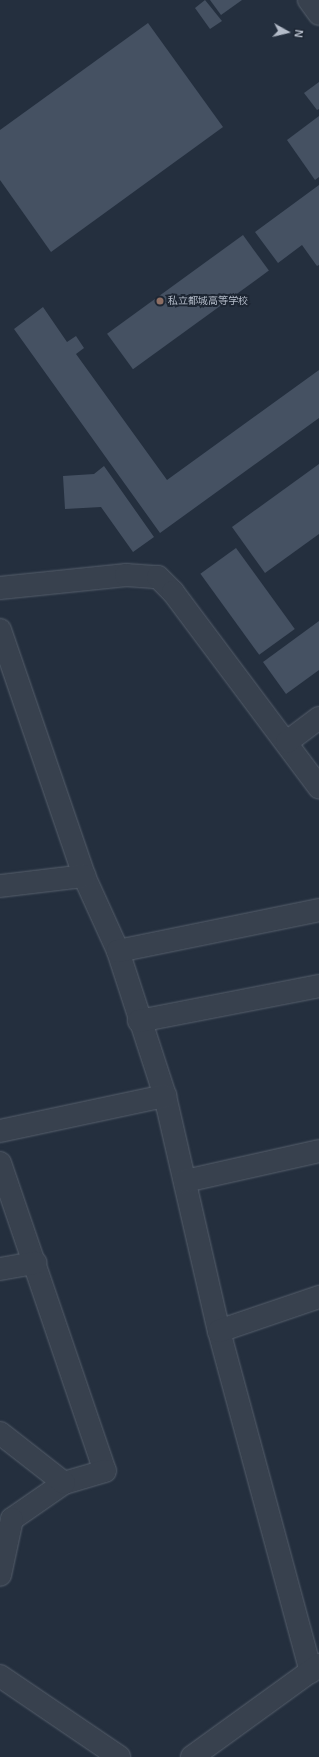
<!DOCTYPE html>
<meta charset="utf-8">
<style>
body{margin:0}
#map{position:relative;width:319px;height:1757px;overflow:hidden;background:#242f3e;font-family:Arial,"Noto Sans JP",sans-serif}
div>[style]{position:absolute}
.building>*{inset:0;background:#455162;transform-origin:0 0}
.roads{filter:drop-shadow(0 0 1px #565f6c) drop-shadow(0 0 1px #565f6c)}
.minor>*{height:22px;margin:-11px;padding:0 11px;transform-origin:11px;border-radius:11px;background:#38414e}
.tertiary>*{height:22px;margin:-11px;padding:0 11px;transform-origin:11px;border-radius:11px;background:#38414e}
.dots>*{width:11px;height:11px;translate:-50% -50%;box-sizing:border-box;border:2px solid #1d2633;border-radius:50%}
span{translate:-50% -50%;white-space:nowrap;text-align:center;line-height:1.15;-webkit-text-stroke:4px #1d2633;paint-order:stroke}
.poi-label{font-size:10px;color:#b4bcc9}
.left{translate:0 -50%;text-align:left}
.north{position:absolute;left:267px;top:12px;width:40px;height:40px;-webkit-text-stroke:3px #1d2633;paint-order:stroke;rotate:98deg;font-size:11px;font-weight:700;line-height:16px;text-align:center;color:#b4bcc9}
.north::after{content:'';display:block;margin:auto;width:14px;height:18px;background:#b4bcc9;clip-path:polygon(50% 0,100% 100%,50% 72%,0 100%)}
</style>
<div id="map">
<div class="building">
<div style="clip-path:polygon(205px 0,222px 21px,210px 29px,195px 8px)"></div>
<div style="clip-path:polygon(210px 0,242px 0,221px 15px)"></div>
<div style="clip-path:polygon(148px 23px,223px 127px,51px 252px,0 180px,0 130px)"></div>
<div style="clip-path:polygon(319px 82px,319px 109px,317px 110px,304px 93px)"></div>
<div style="clip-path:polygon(319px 116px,319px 177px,315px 180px,287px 140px)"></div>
<div style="clip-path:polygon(319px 185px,319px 265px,317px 266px,302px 245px,278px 263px,255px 232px)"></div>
<div style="left:243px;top:235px;width:44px;height:168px;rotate:54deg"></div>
<div style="clip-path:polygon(43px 307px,67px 342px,76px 336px,84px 348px,76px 354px,167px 480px,319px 370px,319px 418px,160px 533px,14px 329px)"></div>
<div style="clip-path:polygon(319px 464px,319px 534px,265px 573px,232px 527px)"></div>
<div style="clip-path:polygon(104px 466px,154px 537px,133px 552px,101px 507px,65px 509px,63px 476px,94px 474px)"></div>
<div style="left:236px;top:548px;width:100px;height:44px;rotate:54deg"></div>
<div style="clip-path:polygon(319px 621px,319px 670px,286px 694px,263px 662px)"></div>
</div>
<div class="roads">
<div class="minor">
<div style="left:309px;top:0;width:17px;rotate:54deg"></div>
<div style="left:0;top:588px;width:127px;rotate:-5.9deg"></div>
<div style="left:126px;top:575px;width:32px;rotate:4deg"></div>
<div style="left:158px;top:577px;width:21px;rotate:45deg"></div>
<div style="left:173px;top:592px;width:244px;rotate:53.2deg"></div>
<div style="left:0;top:630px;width:260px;rotate:71.1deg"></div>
<div style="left:84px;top:876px;width:82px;rotate:65.6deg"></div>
<div style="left:118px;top:951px;width:152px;rotate:72deg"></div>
<div style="left:165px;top:1096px;width:241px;rotate:77.1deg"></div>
<div style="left:219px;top:1331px;width:353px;rotate:74.9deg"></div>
<div style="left:287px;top:742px;width:40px;rotate:-37deg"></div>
<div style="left:0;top:886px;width:85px;rotate:-6.8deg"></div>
<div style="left:118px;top:951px;width:205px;rotate:-11.5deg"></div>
<div style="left:139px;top:1021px;width:183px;rotate:-11deg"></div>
<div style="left:0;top:1131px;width:169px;rotate:-12deg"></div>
<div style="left:0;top:1163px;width:325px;rotate:71.2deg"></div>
<div style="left:105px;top:1471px;width:43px;rotate:163.7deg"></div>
<div style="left:64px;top:1483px;width:63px;rotate:145.3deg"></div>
<div style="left:12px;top:1519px;width:57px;rotate:102.1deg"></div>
<div style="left:185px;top:1181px;width:137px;rotate:-12.6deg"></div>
<div style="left:0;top:1269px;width:36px;rotate:-10deg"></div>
<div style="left:219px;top:1331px;width:106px;rotate:-18.8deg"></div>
<div style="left:0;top:1433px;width:81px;rotate:38deg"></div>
</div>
<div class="tertiary">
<div style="left:0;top:1676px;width:144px;rotate:34.2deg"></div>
<div style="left:192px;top:1757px;width:157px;rotate:-35.9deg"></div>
</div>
</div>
<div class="dots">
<div style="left:160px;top:301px;background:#8d6e63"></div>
</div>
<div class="poi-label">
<span class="left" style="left:168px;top:301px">私立都城高等学校</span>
</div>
<div class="north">N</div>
</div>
